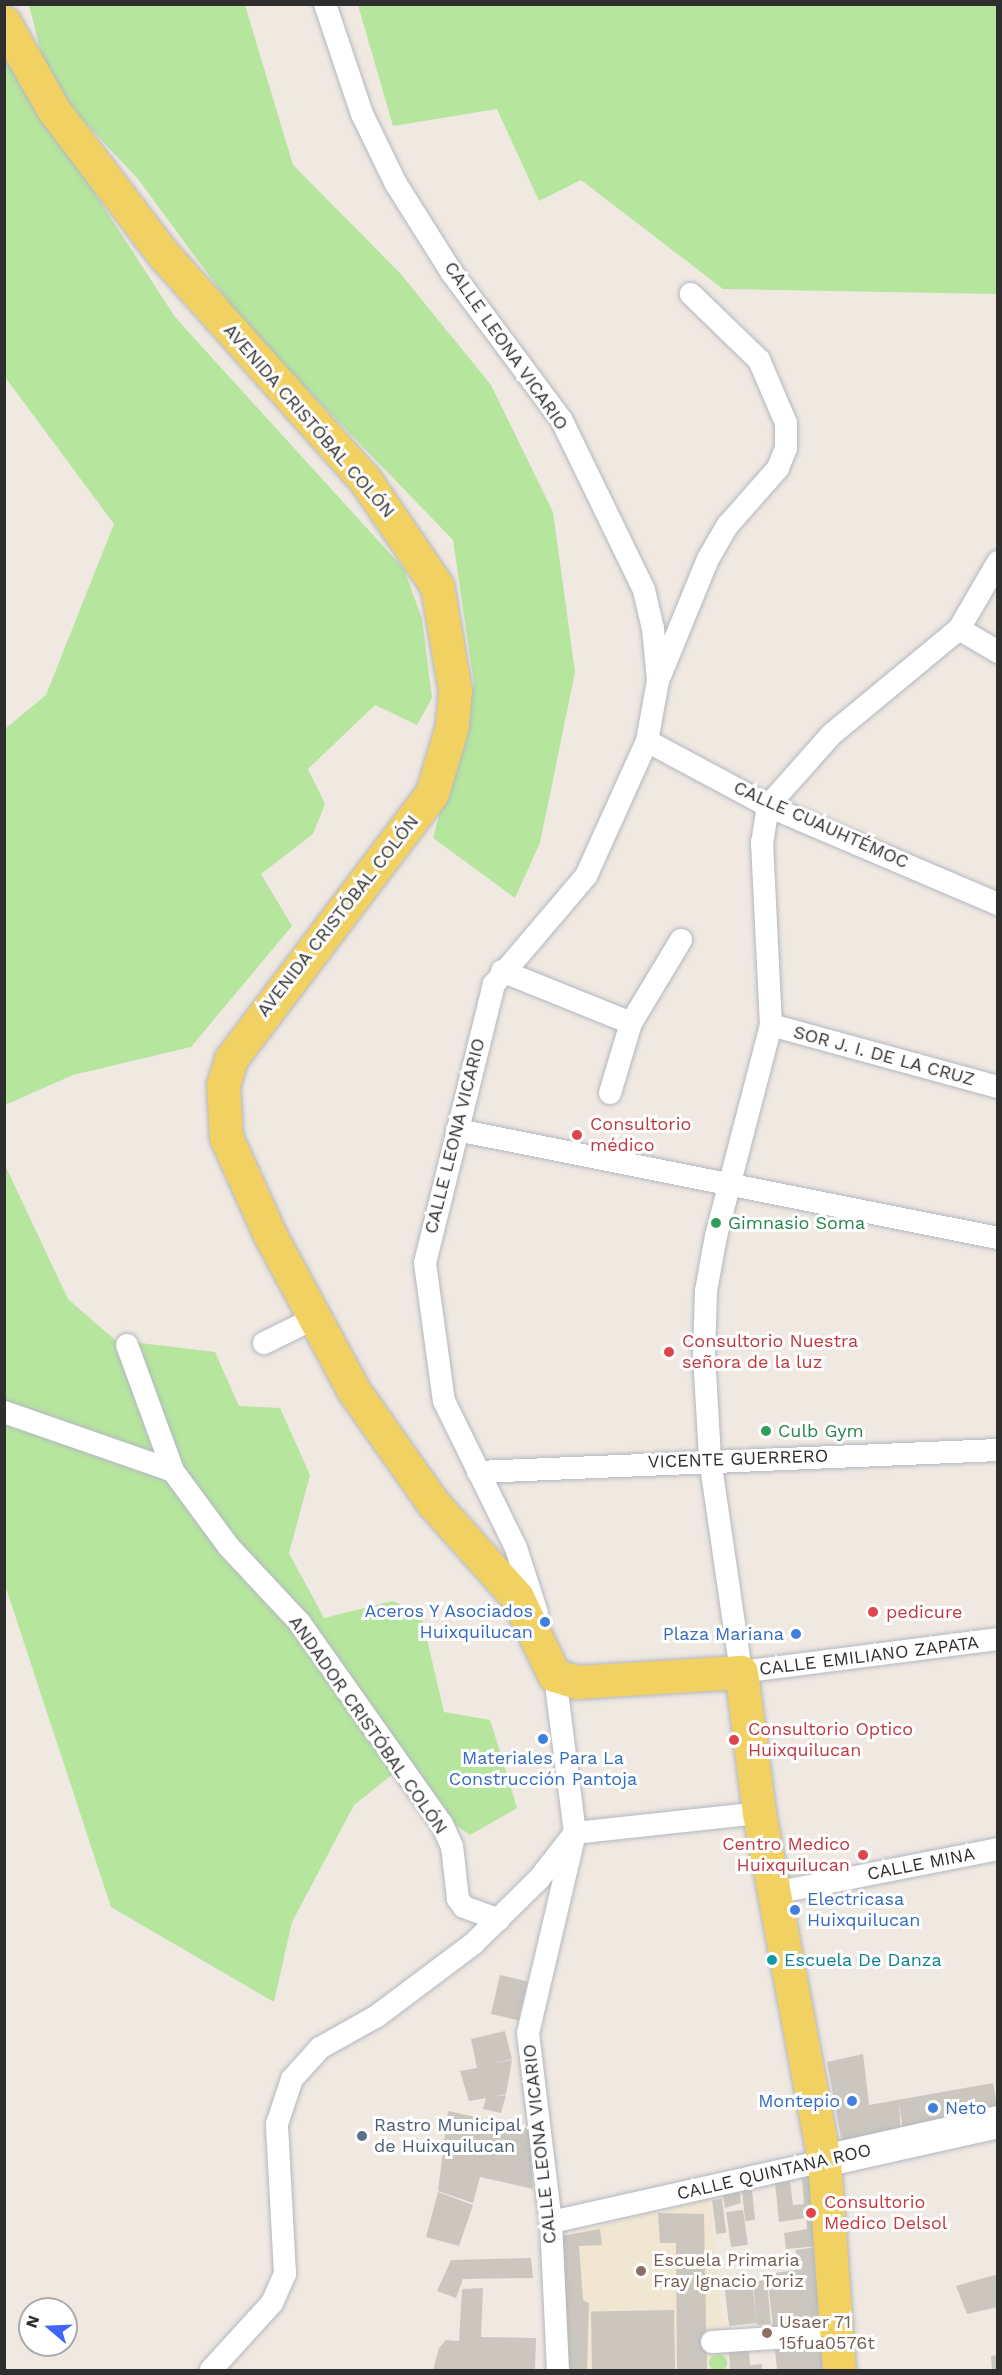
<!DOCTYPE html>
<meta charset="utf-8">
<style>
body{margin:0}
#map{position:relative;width:1002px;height:2375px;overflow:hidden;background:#efe9e1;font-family:"Work Sans",sans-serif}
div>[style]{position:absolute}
.education>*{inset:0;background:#f0e6d1}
.green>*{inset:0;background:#b6e59e}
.round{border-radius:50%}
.building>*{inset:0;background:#cbc7bf;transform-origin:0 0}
.roads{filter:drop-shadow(0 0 2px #b4b7c1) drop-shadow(0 0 2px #b4b7c1)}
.street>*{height:22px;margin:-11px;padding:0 11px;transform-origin:11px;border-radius:11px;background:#fff}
.secondary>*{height:32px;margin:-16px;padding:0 16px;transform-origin:16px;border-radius:16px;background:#fff}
.primary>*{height:33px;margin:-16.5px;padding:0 16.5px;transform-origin:16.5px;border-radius:16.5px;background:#f2d163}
.dots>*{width:16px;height:16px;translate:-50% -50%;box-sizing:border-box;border:3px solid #fff;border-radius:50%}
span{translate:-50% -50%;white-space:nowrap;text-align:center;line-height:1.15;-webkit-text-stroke:6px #fff;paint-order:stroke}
.street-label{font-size:18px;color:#2e2e2e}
.health-label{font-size:18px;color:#be3a42}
.left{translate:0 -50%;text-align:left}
.right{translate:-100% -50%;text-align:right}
.leisure-label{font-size:18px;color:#27864d}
.shop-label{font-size:18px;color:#366cbe}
.culture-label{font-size:18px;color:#0d838f}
.service-label{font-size:18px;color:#4e5e75}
.education-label{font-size:18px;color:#785e54}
.frame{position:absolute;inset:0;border:6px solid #2e2e2e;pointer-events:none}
.north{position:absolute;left:18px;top:2297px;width:60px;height:60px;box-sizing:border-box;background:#fff;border:2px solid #ababab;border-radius:50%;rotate:289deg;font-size:16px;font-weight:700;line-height:24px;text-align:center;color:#2e2e2e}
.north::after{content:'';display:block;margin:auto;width:21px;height:27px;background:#4264fb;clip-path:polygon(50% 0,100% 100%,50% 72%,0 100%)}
</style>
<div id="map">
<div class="education">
<div style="clip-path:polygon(710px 2199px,724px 2326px,716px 2326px,718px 2351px,728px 2351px,728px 2370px,566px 2370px,561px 2236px)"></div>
</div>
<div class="green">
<div style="clip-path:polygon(29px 5px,245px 5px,293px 165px,400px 273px,491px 385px,553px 512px,575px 672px,540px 843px,515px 898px,433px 838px,474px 684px,453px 540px,246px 326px,138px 179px,49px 84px)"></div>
<div style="clip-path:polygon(358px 5px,997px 5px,997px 294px,723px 289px,581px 180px,539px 201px,497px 109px,393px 126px)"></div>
<div style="clip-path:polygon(4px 53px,175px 317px,404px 569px,422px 619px,432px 698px,417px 725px,375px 705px,308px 769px,325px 804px,313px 834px,261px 874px,292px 926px,191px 1047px,73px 1075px,5px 1105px,5px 729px,46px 695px,114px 524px,5px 377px)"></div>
<div style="clip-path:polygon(4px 1163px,68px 1299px,115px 1340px,215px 1352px,239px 1406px,280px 1408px,310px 1475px,289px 1553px,324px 1618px,393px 1601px,421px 1614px,444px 1712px,490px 1720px,506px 1771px,517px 1808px,470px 1835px,449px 1820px,408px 1762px,354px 1805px,292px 1922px,274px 2002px,111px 1907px,5px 1585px)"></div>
<div class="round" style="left:709px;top:2354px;width:18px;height:18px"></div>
</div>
<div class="building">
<div style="left:500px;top:1975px;width:28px;height:40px;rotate:13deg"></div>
<div style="clip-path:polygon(505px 2031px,512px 2059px,494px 2063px,512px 2060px,506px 2094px,492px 2097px,506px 2095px,501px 2113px,483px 2109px,486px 2098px,469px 2101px,460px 2071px,477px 2068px,471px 2039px)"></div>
<div style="clip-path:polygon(863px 2054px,869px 2105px,993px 2083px,998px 2111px,903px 2131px,899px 2104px,901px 2135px,843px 2148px,827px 2062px)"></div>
<div style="clip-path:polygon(448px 2111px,529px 2129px,533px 2189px,480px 2177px,473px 2203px,438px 2191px)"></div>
<div style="clip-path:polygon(812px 2177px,818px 2246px,786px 2249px,784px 2233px,807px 2229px,806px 2218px,779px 2222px,775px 2183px,790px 2181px,793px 2205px,804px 2204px,802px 2178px)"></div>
<div style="left:752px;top:2190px;width:30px;height:10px;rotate:84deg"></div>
<div style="clip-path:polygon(438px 2192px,473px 2205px,459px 2246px,426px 2237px)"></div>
<div style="clip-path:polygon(740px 2192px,741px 2203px,725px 2208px,723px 2196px)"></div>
<div style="left:722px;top:2199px;width:34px;height:10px;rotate:83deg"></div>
<div style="left:743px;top:2210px;width:35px;height:17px;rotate:82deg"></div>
<div style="clip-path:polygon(658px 2213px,704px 2214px,707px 2370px,677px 2370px,676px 2243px,660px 2243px)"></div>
<div style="clip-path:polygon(600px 2229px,602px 2245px,579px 2246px,583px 2300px,589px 2303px,587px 2370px,568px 2370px,562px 2236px)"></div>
<div style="clip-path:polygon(818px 2247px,823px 2323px,773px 2327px,767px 2274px,802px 2269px,795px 2250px)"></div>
<div style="clip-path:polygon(531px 2258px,533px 2278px,463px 2279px,456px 2298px,437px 2291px,451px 2260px)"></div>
<div style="clip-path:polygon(998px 2274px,998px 2307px,967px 2314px,956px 2286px)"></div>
<div style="left:767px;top:2280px;width:44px;height:14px;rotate:85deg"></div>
<div style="left:752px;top:2282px;width:41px;height:28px;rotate:83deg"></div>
<div style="clip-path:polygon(483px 2288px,481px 2337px,536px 2338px,535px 2370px,433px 2370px,439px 2348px,446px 2340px,459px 2341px,462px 2289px)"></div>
<div style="left:674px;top:2310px;width:60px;height:83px;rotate:89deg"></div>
<div style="clip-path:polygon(824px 2345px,826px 2370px,777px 2370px,775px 2350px)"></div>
<div style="clip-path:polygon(729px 2350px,749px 2350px,750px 2365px,762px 2364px,762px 2370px,730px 2370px)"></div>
<div style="clip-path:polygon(998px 2355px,998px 2370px,992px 2370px,991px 2356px)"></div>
</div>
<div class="roads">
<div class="street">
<div style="left:325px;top:4px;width:116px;rotate:71.4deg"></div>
<div style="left:362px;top:114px;width:78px;rotate:64.1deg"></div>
<div style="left:396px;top:184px;width:105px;rotate:57.8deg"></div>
<div style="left:452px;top:273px;width:182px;rotate:53.3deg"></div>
<div style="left:561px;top:419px;width:190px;rotate:64.1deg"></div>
<div style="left:644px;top:590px;width:39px;rotate:77deg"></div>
<div style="left:653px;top:628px;width:53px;rotate:84.6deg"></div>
<div style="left:658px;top:681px;width:61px;rotate:100.4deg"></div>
<div style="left:647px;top:741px;width:148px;rotate:114.3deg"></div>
<div style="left:586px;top:876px;width:142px;rotate:130.4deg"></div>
<div style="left:494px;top:984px;width:287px;rotate:103.9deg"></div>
<div style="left:425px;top:1263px;width:139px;rotate:82.2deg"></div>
<div style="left:444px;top:1401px;width:164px;rotate:63.9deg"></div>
<div style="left:516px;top:1548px;width:68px;rotate:72.1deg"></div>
<div style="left:998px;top:562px;width:78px;rotate:120.2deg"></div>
<div style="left:959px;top:629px;width:166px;rotate:140.4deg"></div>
<div style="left:831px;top:735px;width:95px;rotate:131.6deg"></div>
<div style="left:768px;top:806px;width:36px;rotate:99deg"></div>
<div style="left:762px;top:842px;width:183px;rotate:87.2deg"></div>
<div style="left:771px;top:1025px;width:218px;rotate:104.6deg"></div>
<div style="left:716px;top:1236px;width:56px;rotate:100.3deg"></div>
<div style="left:706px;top:1291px;width:63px;rotate:91.8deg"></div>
<div style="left:704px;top:1354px;width:105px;rotate:86.7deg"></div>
<div style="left:710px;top:1459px;width:215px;rotate:81.7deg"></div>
<div style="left:741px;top:1672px;width:259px;rotate:-7.3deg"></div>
<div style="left:959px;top:629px;width:45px;rotate:30.5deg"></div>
<div style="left:660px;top:676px;width:126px;rotate:-67.7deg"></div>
<div style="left:708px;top:559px;width:39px;rotate:-60deg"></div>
<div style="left:728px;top:525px;width:76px;rotate:-48.7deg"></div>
<div style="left:778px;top:468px;width:22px;rotate:-68deg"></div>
<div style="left:786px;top:448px;width:25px;rotate:-90deg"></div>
<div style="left:786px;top:423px;width:69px;rotate:-113.2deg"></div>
<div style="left:759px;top:360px;width:95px;rotate:-135.9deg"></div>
<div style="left:647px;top:741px;width:137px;rotate:28.2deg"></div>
<div style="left:768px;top:806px;width:250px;rotate:23.1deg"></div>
<div style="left:502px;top:971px;width:139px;rotate:22deg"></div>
<div style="left:771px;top:1025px;width:235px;rotate:15.3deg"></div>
<div style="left:610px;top:1093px;width:73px;rotate:-73.3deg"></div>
<div style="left:631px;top:1023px;width:97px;rotate:-58.9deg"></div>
<div style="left:457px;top:1130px;width:552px;rotate:11.29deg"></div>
<div style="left:264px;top:1343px;width:55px;rotate:-26.1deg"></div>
<div style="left:127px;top:1345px;width:134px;rotate:69.9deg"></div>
<div style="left:4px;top:1412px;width:179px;rotate:19.2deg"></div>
<div style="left:173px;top:1471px;width:94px;rotate:53.6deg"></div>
<div style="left:229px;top:1547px;width:104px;rotate:46.9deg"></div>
<div style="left:300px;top:1623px;width:246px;rotate:54.8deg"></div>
<div style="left:442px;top:1824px;width:24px;rotate:66deg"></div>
<div style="left:452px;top:1846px;width:53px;rotate:83.5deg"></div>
<div style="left:458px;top:1899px;width:10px;rotate:53deg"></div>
<div style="left:464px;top:1907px;width:37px;rotate:20deg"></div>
<div style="left:478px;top:1472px;width:520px;rotate:-2.42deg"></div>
<div style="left:553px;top:1661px;width:173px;rotate:82.7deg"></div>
<div style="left:575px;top:1833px;width:205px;rotate:103.2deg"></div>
<div style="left:528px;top:2033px;width:190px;rotate:83.1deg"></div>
<div style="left:551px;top:2222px;width:148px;rotate:87.3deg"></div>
<div style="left:575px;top:1833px;width:185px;rotate:-6.2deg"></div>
<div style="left:774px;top:1893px;width:228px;rotate:-11.1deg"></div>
<div style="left:551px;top:2222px;width:280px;rotate:-12.6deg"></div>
<div style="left:712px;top:2342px;width:124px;rotate:-3.7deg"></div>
<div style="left:211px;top:2370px;width:91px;rotate:-47.7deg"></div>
<div style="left:272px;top:2303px;width:32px;rotate:-66deg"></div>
<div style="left:285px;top:2274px;width:150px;rotate:-93.1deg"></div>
<div style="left:277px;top:2124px;width:47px;rotate:-71.6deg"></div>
<div style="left:292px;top:2079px;width:42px;rotate:-47.9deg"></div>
<div style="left:320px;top:2048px;width:65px;rotate:-29.3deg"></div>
<div style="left:377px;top:2016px;width:120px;rotate:-36.9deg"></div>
<div style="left:473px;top:1944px;width:93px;rotate:-44.6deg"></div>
<div style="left:539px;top:1879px;width:57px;rotate:-52.1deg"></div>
</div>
<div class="secondary">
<div style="left:824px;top:2161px;width:178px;rotate:-12.6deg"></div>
</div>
<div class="primary">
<div style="left:4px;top:22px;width:100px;rotate:60.6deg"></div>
<div style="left:53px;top:109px;width:183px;rotate:52.8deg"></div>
<div style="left:164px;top:255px;width:302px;rotate:48.2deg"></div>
<div style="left:365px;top:480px;width:128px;rotate:55.8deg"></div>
<div style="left:437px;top:586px;width:106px;rotate:80.2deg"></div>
<div style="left:455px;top:690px;width:36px;rotate:95deg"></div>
<div style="left:452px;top:726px;width:70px;rotate:106.6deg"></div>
<div style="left:432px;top:793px;width:333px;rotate:127.1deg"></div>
<div style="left:231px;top:1059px;width:27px;rotate:107deg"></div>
<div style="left:223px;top:1085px;width:52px;rotate:86.7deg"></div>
<div style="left:226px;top:1137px;width:107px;rotate:65.8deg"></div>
<div style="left:270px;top:1235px;width:177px;rotate:61.7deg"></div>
<div style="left:354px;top:1391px;width:137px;rotate:54.8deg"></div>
<div style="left:433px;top:1503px;width:126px;rotate:48.2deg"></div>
<div style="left:517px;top:1597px;width:86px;rotate:64.6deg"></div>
<div style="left:554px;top:1675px;width:24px;rotate:17deg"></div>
<div style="left:577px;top:1682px;width:164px;rotate:-3.5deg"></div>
<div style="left:741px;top:1672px;width:142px;rotate:82.7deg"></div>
<div style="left:759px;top:1813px;width:354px;rotate:79.4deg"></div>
<div style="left:824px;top:2161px;width:210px;rotate:85.9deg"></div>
</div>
</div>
<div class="dots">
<div style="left:577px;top:1135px;background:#e0444e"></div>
<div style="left:716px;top:1223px;background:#2e9e5b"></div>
<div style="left:669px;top:1352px;background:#e0444e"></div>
<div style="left:766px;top:1431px;background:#2e9e5b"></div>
<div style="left:873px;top:1612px;background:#e0444e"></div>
<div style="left:545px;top:1622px;background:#3f7fe0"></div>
<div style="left:796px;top:1634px;background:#3f7fe0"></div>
<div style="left:543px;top:1739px;background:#3f7fe0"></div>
<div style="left:734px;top:1740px;background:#e0444e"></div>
<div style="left:863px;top:1855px;background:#e0444e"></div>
<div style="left:795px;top:1910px;background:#3f7fe0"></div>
<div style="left:772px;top:1960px;background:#0f9aa8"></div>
<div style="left:852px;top:2101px;background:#3f7fe0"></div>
<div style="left:933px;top:2108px;background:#3f7fe0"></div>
<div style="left:362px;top:2136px;background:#5c6f8a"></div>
<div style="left:811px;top:2213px;background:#e0444e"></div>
<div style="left:641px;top:2271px;background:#8d6e63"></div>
<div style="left:767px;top:2333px;background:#8d6e63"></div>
</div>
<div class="street-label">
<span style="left:506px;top:346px;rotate:55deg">CALLE LEONA VICARIO</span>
<span style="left:309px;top:421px;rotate:49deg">AVENIDA CRISTÓBAL COLÓN</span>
<span style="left:821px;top:825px;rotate:24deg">CALLE CUAUHTÉMOC</span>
<span style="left:338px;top:916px;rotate:-52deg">AVENIDA CRISTÓBAL COLÓN</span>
<span style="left:884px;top:1056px;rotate:15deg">SOR J. I. DE LA CRUZ</span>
<span style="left:455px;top:1136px;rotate:-76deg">CALLE LEONA VICARIO</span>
<span style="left:738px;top:1459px;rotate:-2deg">VICENTE GUERRERO</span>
<span style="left:869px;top:1656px;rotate:-7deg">CALLE EMILIANO ZAPATA</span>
<span style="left:368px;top:1725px;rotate:55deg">ANDADOR CRISTÓBAL COLÓN</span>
<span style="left:921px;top:1864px;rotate:-11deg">CALLE MINA</span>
<span style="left:540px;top:2144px;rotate:-96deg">CALLE LEONA VICARIO</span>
<span style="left:774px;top:2172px;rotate:-13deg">CALLE QUINTANA ROO</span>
</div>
<div class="health-label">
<span class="left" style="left:590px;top:1135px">Consultorio<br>médico</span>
<span class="left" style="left:682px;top:1352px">Consultorio Nuestra<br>señora de la luz</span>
<span class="left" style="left:886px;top:1612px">pedicure</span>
<span class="left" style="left:748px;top:1740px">Consultorio Optico<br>Huixquilucan</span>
<span class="right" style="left:850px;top:1855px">Centro Medico<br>Huixquilucan</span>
<span class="left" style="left:824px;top:2213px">Consultorio<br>Medico Delsol</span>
</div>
<div class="leisure-label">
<span class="left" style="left:728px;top:1223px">Gimnasio Soma</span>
<span class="left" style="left:778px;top:1431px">Culb Gym</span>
</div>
<div class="shop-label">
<span class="right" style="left:533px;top:1622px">Aceros Y Asociados<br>Huixquilucan</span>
<span class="right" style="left:784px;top:1634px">Plaza Mariana</span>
<span style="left:543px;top:1769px">Materiales Para La<br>Construcción Pantoja</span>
<span class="left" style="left:807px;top:1910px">Electricasa<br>Huixquilucan</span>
<span class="right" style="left:840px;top:2101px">Montepio</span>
<span class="left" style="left:945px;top:2108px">Neto</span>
</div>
<div class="culture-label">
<span class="left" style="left:784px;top:1960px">Escuela De Danza</span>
</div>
<div class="service-label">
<span class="left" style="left:374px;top:2136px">Rastro Municipal<br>de Huixquilucan</span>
</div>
<div class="education-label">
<span class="left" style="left:653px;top:2271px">Escuela Primaria<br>Fray Ignacio Toriz</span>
<span class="left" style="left:779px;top:2333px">Usaer 71<br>15fua0576t</span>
</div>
<div class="frame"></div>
<div class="north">N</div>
</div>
